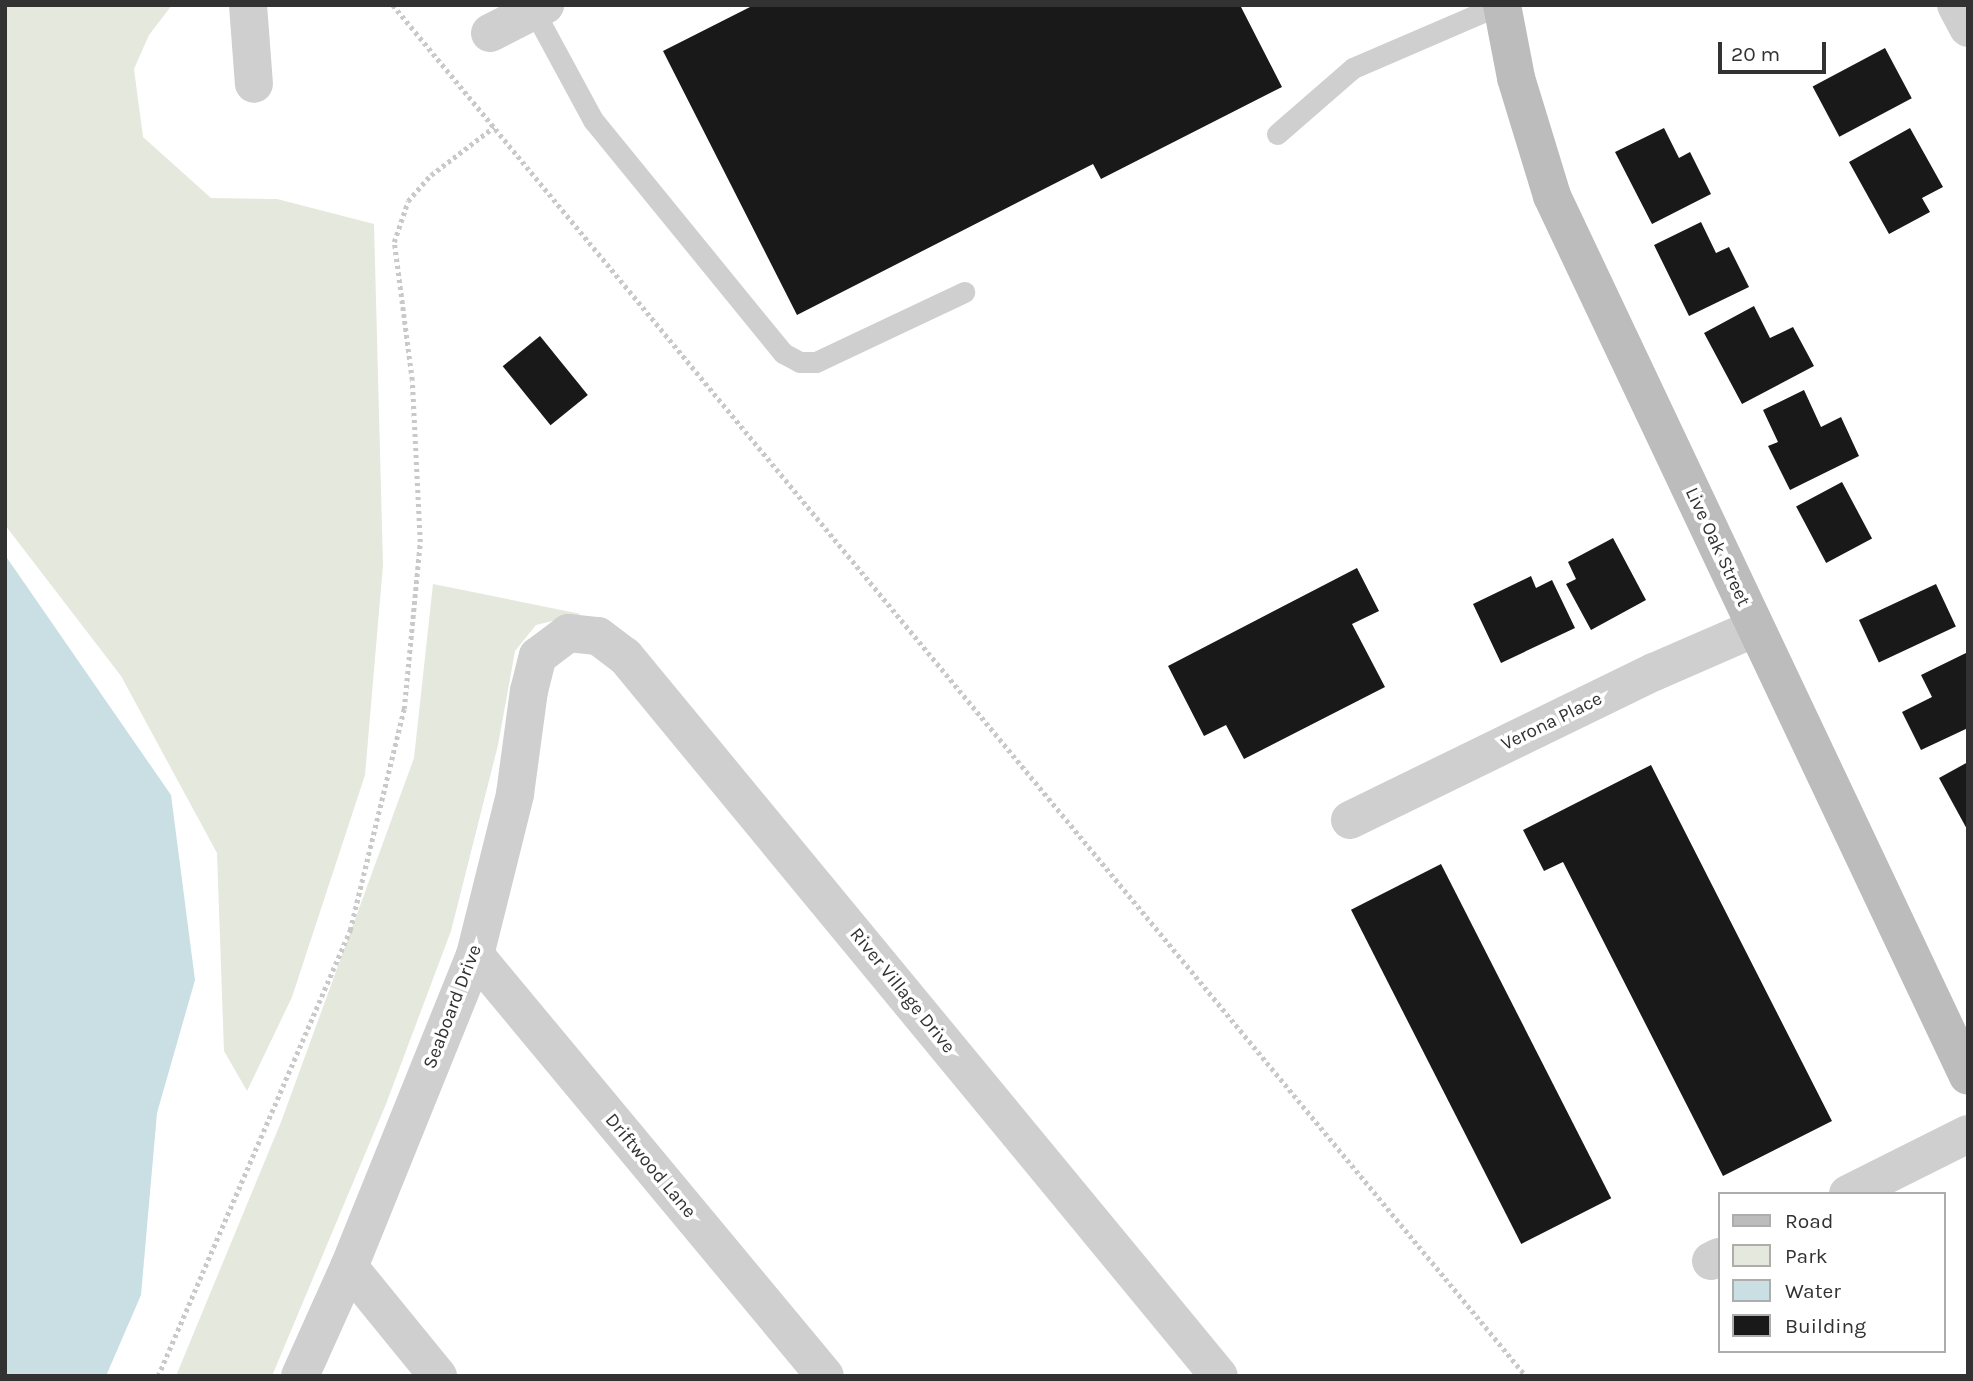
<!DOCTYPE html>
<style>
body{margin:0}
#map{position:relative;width:1973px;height:1381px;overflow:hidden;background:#fff;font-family:Karla,sans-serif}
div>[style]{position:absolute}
.green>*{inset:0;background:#e4e8dd}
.water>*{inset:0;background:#c9dfe4}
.building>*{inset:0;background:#191919;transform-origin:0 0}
.path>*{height:4.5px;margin-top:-2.25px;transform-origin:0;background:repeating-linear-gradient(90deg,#c9c9c9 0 3.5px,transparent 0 7px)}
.lane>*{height:21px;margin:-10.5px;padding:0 10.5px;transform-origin:10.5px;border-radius:10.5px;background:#cfcfcf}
.street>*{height:38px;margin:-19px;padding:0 19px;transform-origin:19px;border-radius:19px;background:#cfcfcf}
.secondary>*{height:38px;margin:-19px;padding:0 19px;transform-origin:19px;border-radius:19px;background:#bcbcbc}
span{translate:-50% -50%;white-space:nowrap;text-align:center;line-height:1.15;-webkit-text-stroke:7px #fff;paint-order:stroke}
.street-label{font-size:19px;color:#323232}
.frame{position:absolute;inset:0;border:7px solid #323232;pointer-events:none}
.legend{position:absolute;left:1718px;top:1192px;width:228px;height:161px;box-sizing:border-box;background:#fff;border:2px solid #adadad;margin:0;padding:9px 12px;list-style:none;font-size:21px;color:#323232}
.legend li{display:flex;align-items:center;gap:14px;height:35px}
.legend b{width:35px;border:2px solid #adadad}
.scale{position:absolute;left:1718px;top:42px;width:108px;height:32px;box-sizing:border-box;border:4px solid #323232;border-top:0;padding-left:9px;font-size:21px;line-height:24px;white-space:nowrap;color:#323232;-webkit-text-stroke:5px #fff;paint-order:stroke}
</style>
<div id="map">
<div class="green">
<div style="clip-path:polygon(5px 5px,172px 5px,149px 35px,134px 69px,143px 137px,211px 198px,277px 199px,374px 224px,383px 565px,365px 775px,292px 997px,247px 1091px,224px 1051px,217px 853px,121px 676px,5px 525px)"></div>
<div style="clip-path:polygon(433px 584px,581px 614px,536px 625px,515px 651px,498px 745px,451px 931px,386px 1104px,272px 1376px,176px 1376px,281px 1122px,414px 758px)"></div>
</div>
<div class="water">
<div style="clip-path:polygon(5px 555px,171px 795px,195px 980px,157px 1113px,141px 1295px,106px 1376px,5px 1376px)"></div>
</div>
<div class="building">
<div style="clip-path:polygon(754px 5px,1240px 5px,1282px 87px,1101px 179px,1093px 164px,797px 315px,663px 51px)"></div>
<div style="left:1885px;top:48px;width:57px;height:82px;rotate:62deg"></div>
<div style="clip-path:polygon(1664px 128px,1679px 158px,1690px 152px,1711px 194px,1652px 224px,1615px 152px)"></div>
<div style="clip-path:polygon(1910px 128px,1943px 187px,1922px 198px,1930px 212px,1889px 234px,1849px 162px)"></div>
<div style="clip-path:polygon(1701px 222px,1716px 253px,1729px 247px,1749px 287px,1689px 316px,1654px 245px)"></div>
<div style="clip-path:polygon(1754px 306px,1770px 338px,1793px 327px,1814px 366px,1742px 404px,1704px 333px)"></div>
<div style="left:540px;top:336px;width:76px;height:48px;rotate:51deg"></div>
<div style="clip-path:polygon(1804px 390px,1821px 427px,1841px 417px,1859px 456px,1790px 490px,1768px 446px,1778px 442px,1763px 410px)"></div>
<div style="left:1842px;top:482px;width:64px;height:52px;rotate:62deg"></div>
<div style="clip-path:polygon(1613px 538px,1646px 600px,1591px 630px,1566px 584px,1576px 579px,1568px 562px)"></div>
<div style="clip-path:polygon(1357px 568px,1379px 611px,1352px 624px,1385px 687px,1244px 759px,1226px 725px,1204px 736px,1168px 666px)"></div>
<div style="clip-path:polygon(1531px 576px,1536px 588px,1552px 580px,1575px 628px,1501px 663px,1473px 604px)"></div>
<div style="left:1936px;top:584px;width:47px;height:85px;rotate:65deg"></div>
<div style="clip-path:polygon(1968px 652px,1968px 728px,1921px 750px,1902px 712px,1932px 697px,1921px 675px)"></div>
<div style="clip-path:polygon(1968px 762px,1968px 831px,1939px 778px)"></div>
<div style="clip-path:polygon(1651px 765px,1832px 1121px,1723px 1176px,1563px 862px,1544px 871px,1523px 830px)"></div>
<div style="left:1441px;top:864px;width:375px;height:101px;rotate:63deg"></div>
</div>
<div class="path">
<div style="left:393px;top:5px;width:1779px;rotate:50.43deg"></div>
<div style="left:158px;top:1376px;width:486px;rotate:-66.7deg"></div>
<div style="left:350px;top:930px;width:228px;rotate:-76.3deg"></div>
<div style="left:404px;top:709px;width:168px;rotate:-84.5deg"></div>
<div style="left:420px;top:542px;width:162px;rotate:-92.8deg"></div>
<div style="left:412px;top:380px;width:139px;rotate:-97.4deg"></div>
<div style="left:394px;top:242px;width:43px;rotate:-71.1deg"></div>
<div style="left:408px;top:201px;width:35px;rotate:-49deg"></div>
<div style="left:431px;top:175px;width:79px;rotate:-37.3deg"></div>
</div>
<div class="lane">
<div style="left:534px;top:11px;width:124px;rotate:61.6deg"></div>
<div style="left:593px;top:120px;width:301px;rotate:50.8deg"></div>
<div style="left:783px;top:353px;width:19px;rotate:28deg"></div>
<div style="left:800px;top:362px;width:16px"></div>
<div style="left:816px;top:362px;width:164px;rotate:-25.3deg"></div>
<div style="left:1277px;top:134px;width:101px;rotate:-41deg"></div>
<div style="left:1353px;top:68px;width:159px;rotate:-23.3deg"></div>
</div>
<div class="street">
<div style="left:248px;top:5px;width:79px;rotate:85.7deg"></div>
<div style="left:1956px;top:5px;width:26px;rotate:62deg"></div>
<div style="left:490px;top:33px;width:62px;rotate:-27deg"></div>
<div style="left:1350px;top:820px;width:338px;rotate:-26deg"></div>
<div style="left:1654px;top:672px;width:110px;rotate:-23.5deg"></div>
<div style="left:475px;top:955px;width:547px;rotate:50.26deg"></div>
<div style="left:1848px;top:1194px;width:134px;rotate:-26.6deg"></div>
<div style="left:1711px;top:1261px;width:9px;rotate:-27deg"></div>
<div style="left:349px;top:1267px;width:141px;rotate:50.8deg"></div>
<div style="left:300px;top:1376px;width:120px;rotate:-65.8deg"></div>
<div style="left:349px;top:1267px;width:336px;rotate:-68deg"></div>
<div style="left:475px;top:955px;width:166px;rotate:-76deg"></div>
<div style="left:515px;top:794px;width:104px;rotate:-82.3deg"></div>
<div style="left:529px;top:691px;width:36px;rotate:-76deg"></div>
<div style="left:538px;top:656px;width:38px;rotate:-37deg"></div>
<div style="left:568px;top:633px;width:30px;rotate:6deg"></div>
<div style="left:598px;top:636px;width:34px;rotate:37deg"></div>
<div style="left:625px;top:656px;width:933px;rotate:50.48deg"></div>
</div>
<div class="secondary">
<div style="left:1502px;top:5px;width:74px;rotate:79.1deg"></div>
<div style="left:1516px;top:78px;width:123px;rotate:73deg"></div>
<div style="left:1552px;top:196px;width:973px;rotate:64.7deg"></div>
</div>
<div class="street-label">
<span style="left:1717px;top:547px;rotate:65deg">Live Oak Street</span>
<span style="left:1552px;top:722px;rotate:-26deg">Verona Place</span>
<span style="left:902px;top:991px;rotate:51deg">River Village Drive</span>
<span style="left:453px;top:1007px;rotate:-69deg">Seaboard Drive</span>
<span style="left:650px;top:1166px;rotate:50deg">Driftwood Lane</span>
</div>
<div class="frame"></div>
<ul class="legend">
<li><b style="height:9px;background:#bcbcbc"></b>Road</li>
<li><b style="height:19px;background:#e4e8dd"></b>Park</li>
<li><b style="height:19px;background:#c9dfe4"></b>Water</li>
<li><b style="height:19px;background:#191919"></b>Building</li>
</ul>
<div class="scale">20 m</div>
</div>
